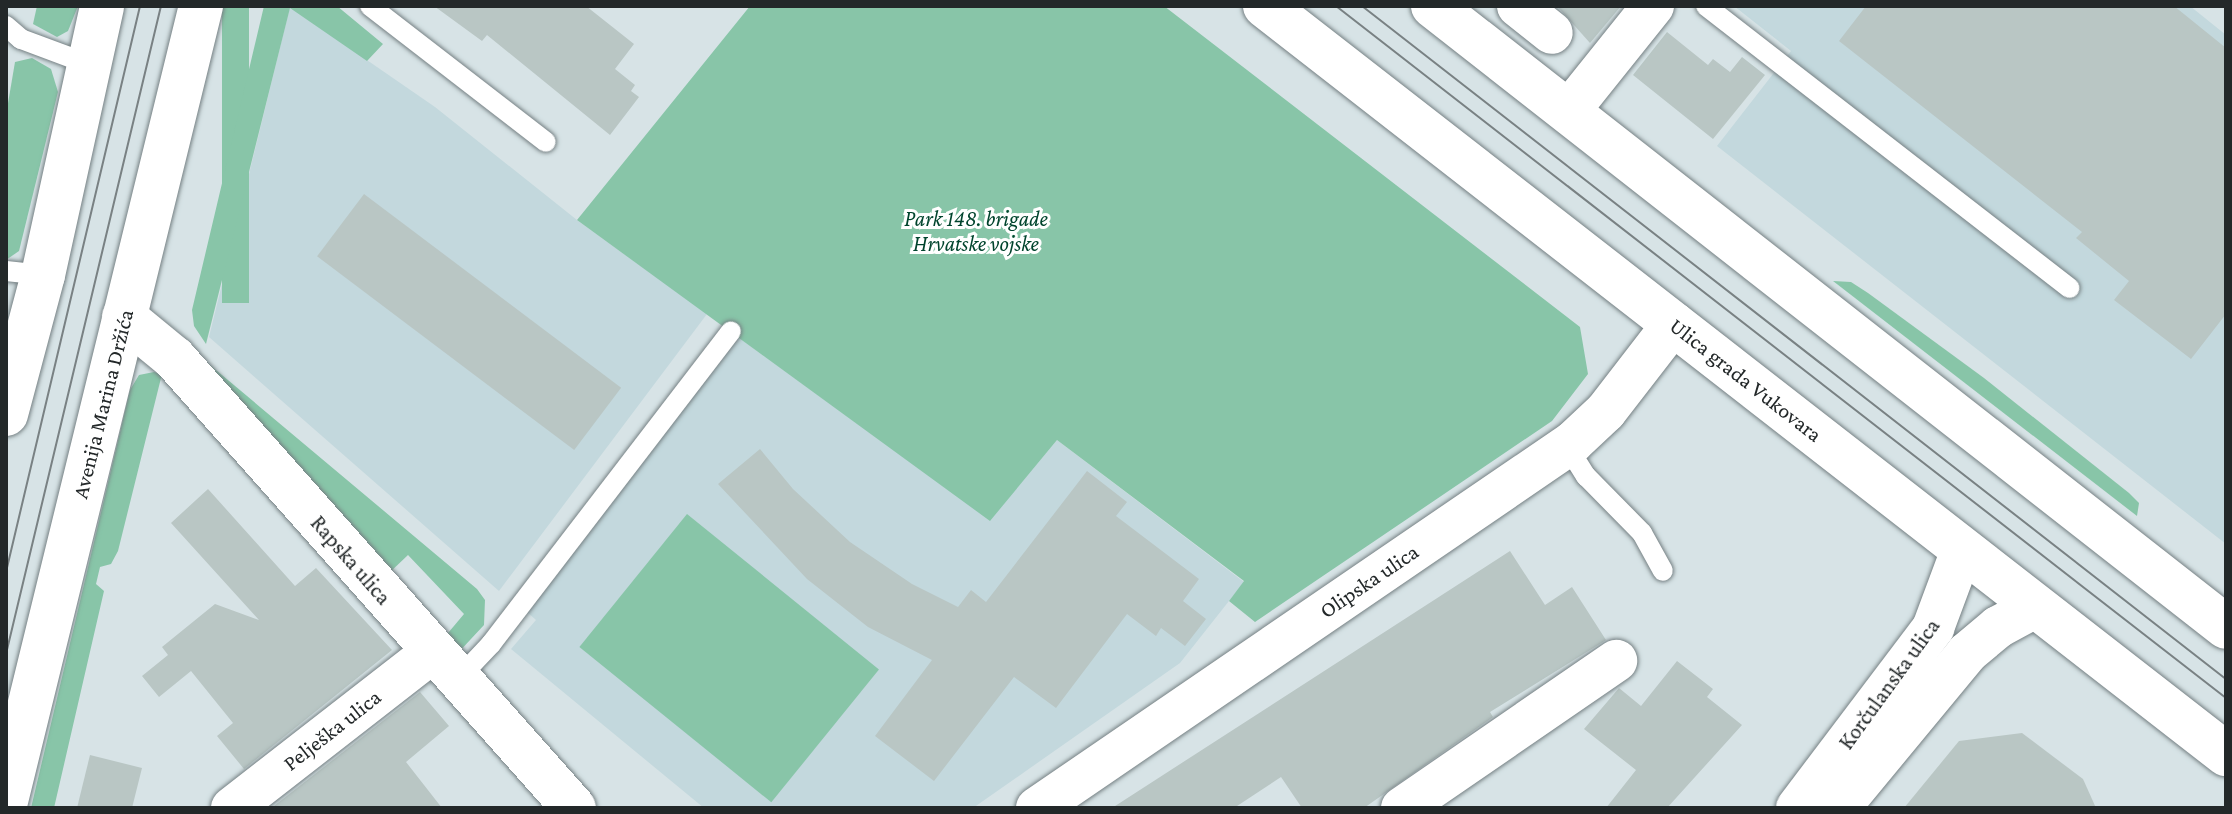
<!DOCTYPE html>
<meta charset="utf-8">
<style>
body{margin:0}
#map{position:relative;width:2232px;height:814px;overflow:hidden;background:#d7e3e6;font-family:"Crimson Pro",serif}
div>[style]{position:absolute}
.built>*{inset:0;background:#c3d8dd}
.green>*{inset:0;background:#88c5a8;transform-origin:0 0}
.building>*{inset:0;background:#b9c6c4;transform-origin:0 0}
.roads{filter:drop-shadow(0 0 2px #758083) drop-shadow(0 0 2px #758083)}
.lane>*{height:20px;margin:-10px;padding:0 10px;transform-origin:10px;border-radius:10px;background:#fff}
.street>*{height:42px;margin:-21px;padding:0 21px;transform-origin:21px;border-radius:21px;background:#fff}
.secondary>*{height:44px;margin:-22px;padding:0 22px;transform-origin:22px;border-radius:22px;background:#fff}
.tram>*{height:2px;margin:-1px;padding:0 1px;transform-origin:1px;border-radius:1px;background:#798183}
span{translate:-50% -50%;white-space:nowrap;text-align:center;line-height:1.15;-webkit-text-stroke:6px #fff;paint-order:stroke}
.park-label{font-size:22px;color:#00442d;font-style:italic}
.street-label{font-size:22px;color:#232829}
.frame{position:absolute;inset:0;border:8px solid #232829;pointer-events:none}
</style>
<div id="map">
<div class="built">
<div style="clip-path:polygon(1734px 6px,2190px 6px,2226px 35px,2226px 544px,1717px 146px,1791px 51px)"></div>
<div style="clip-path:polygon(290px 7px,435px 107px,577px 220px,707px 314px,499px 591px,209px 337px)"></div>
<div style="clip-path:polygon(738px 337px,990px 520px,1057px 440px,1244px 582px,1180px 663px,973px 808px,704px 808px,511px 649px,536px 620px,527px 612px)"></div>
</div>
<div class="green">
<div style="clip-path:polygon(37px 6px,78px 6px,68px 31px,57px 37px,33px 24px)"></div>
<div style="left:222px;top:6px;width:27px;height:297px"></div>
<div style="clip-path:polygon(264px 6px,337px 6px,383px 44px,367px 61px,290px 8px,206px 344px,194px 326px,192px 310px)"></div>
<div style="clip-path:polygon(750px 6px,1164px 6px,1580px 327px,1588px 374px,1552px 421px,1255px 622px,1229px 601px,1244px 581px,1057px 440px,990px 521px,577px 220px)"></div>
<div style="clip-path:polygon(32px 58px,51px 69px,58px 92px,19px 251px,6px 260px,6px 115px,15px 62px)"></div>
<div style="clip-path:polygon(1833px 281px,1851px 282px,1868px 293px,1984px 378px,2129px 493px,2139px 503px,2137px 516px)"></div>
<div style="clip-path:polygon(204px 360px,477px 589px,485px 600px,484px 625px,457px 654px,443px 639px,464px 614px,408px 555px,387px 575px)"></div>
<div style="clip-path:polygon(154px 372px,162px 374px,118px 551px,111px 564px,100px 567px,96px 584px,104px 591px,54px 808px,31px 808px,130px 390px,139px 375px)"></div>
<div style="left:687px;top:514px;width:247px;height:171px;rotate:39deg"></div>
</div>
<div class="building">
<div style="clip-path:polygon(434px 6px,586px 6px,634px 44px,615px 69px,635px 85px,631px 91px,639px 97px,610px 135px,487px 35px,482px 41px)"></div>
<div style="clip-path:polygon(1557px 6px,1621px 6px,1590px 43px)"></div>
<div style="clip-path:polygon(1866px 6px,2174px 6px,2226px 48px,2226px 314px,2191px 359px,2114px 300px,2129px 281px,2076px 238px,2082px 232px,1839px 41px)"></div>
<div style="clip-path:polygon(1667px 32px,1708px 65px,1713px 59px,1730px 72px,1742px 57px,1765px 75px,1713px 139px,1633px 75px)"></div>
<div style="left:364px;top:194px;width:322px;height:78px;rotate:37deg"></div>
<div style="clip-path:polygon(760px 449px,793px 489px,850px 542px,912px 584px,958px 607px,971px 590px,986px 602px,1087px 471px,1127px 502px,1116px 516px,1199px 579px,1183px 601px,1206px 619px,1185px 646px,1161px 628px,1156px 636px,1127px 614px,1056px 708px,1014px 677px,934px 781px,875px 736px,932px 660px,868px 627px,807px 579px,718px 484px)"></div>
<div style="clip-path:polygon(208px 489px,295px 586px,316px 568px,392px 650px,244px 769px,217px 736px,233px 723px,191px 671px,159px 697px,142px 676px,168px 655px,162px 647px,215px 604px,259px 620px,171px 523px)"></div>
<div style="clip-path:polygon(1510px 551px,1545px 605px,1572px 587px,1606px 640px,1490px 712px,1493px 717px,1364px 808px,1302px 808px,1281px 777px,1234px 808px,1112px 808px)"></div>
<div style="clip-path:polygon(1677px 661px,1713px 689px,1707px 697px,1742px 725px,1667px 808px,1606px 808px,1636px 770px,1584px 729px,1619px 688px,1641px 706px)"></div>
<div style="clip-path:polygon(420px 692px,449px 726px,406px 762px,442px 808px,274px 806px)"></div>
<div style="clip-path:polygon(2022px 733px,2083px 779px,2096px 808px,1904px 808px,1959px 741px)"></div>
<div style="clip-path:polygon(90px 755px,142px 768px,132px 808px,77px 808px)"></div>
</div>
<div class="roads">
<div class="lane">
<div style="left:370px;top:6px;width:222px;rotate:37.7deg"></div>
<div style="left:1706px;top:6px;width:460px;rotate:37.8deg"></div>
<div style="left:6px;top:26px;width:20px;rotate:41deg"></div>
<div style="left:21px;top:39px;width:72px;rotate:20.5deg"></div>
<div style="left:6px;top:271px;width:37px;rotate:6deg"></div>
<div style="left:1567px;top:446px;width:36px;rotate:58deg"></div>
<div style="left:1586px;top:476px;width:80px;rotate:45.5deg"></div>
<div style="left:1642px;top:533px;width:43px;rotate:61.1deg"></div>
<div style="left:457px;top:680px;width:50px;rotate:-46.6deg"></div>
<div style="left:491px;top:644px;width:394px;rotate:-52.5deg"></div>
</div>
<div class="street">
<div style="left:1518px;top:6px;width:43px;rotate:38.5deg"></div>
<div style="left:1568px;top:112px;width:136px;rotate:-51.3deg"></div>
<div style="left:232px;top:808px;width:252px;rotate:-37.9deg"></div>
<div style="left:1037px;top:808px;width:649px;rotate:-34.33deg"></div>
<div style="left:1573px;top:442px;width:45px;rotate:-43.2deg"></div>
<div style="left:1606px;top:411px;width:111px;rotate:-52.3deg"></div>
<div style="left:1402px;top:808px;width:260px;rotate:-34.5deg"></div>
<div style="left:1797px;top:808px;width:226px;rotate:-52.9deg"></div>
<div style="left:1933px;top:628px;width:83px;rotate:-69.6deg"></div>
<div style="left:1839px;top:808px;width:201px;rotate:-50.4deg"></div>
<div style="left:1967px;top:653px;width:40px;rotate:-40deg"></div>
<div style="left:1998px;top:627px;width:42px;rotate:-28.4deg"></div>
</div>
<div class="secondary">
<div style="left:1265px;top:6px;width:1218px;rotate:37.9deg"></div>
<div style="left:1433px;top:6px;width:1007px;rotate:38.06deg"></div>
<div style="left:124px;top:317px;width:65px;rotate:39.4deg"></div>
<div style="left:174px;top:358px;width:602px;rotate:48.37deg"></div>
<div style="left:6px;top:414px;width:144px;rotate:-75.1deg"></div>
<div style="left:43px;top:275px;width:275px;rotate:-77.6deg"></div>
<div style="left:6px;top:801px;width:819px;rotate:-76.22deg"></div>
</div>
</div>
<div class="tram">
<div style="left:1336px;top:6px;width:1127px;rotate:37.87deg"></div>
<div style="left:1362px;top:6px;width:1095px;rotate:37.92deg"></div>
<div style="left:6px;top:572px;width:582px;rotate:-76.68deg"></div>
<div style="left:6px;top:654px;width:666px;rotate:-76.55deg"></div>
</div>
<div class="park-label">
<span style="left:976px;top:231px">Park 148. brigade<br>Hrvatske vojske</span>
</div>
<div class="street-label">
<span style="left:1746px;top:380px;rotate:38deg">Ulica grada Vukovara</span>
<span style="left:103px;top:404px;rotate:-76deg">Avenija Marina Držića</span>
<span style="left:351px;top:560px;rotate:49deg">Rapska ulica</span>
<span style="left:1369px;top:581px;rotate:-34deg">Olipska ulica</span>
<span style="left:1889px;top:684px;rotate:-54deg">Korčulanska ulica</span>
<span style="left:332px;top:730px;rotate:-38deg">Pelješka ulica</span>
</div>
<div class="frame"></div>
</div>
